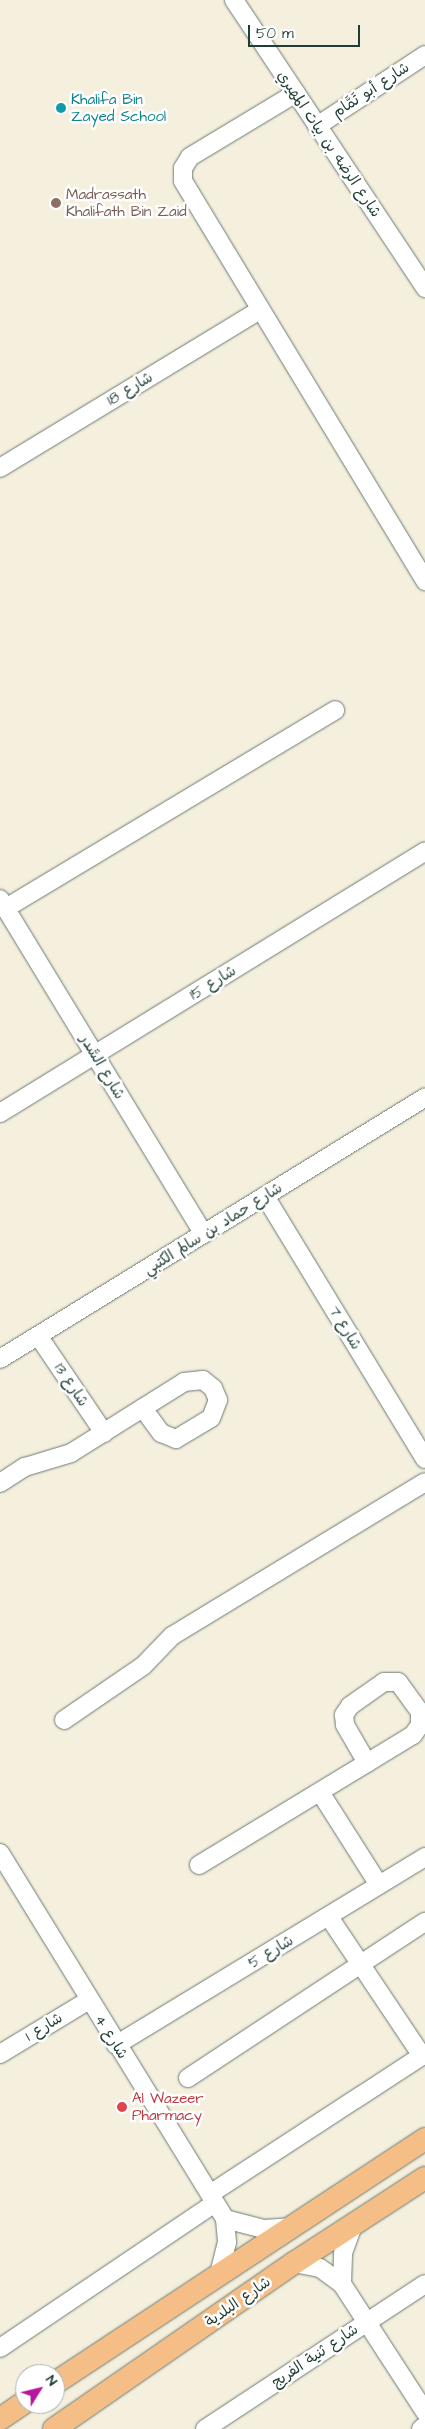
<!DOCTYPE html>
<meta charset="utf-8">
<style>
body{margin:0}
#map{position:relative;width:425px;height:2429px;overflow:hidden;background:#f5efde;font-family:"Architects Daughter","Playpen Sans Arabic",sans-serif}
div>[style]{position:absolute}
.roads{filter:drop-shadow(0 0 1px #6a7b70) drop-shadow(0 0 1px #6a7b70)}
.minor>*{height:18px;margin:-9px;padding:0 9px;transform-origin:9px;border-radius:9px;background:#fff}
.major>*{height:22px;margin:-11px;padding:0 11px;transform-origin:11px;border-radius:11px;background:#f6be87}
.dots>*{width:14px;height:14px;translate:-50% -50%;box-sizing:border-box;border:2px solid #fff;border-radius:50%}
span{translate:-50% -50%;white-space:nowrap;text-align:center;line-height:1.15;-webkit-text-stroke:5px #fff;paint-order:stroke}
.street-label{font-size:15px;color:#1f3d34}
.culture-label{font-size:15px;color:#0d838f}
.left{translate:0 -50%;text-align:left}
.education-label{font-size:15px;color:#785e54}
.health-label{font-size:15px;color:#be3a42}
.north{position:absolute;left:15px;top:2364px;width:50px;height:50px;box-sizing:border-box;background:#fff;border:1px solid #a5b1ae;border-radius:50%;rotate:54deg;font-size:14px;font-weight:700;line-height:20px;text-align:center;color:#1f3d34}
.north::after{content:'';display:block;margin:auto;width:18px;height:22px;background:#b5179e;clip-path:polygon(50% 0,100% 100%,50% 72%,0 100%)}
.scale{position:absolute;left:248px;top:25px;width:112px;height:22px;box-sizing:border-box;border:2px solid #1f3d34;border-top:0;padding-left:6px;font-size:15px;line-height:18px;white-space:nowrap;color:#1f3d34;-webkit-text-stroke:4px #fff;paint-order:stroke}
</style>
<div id="map">
<div class="roads">
<div class="minor">
<div style="left:234px;top:0;width:346px;rotate:56.4deg"></div>
<div style="left:296px;top:93px;width:124px;rotate:148.9deg"></div>
<div style="left:190px;top:157px;width:13px;rotate:122deg"></div>
<div style="left:183px;top:168px;width:13px;rotate:90deg"></div>
<div style="left:183px;top:181px;width:468px;rotate:58.8deg"></div>
<div style="left:317px;top:126px;width:129px;rotate:-33.3deg"></div>
<div style="left:0;top:468px;width:304px;rotate:-31.3deg"></div>
<div style="left:0;top:899px;width:392px;rotate:58.7deg"></div>
<div style="left:6px;top:908px;width:384px;rotate:-31deg"></div>
<div style="left:0;top:1113px;width:499px;rotate:-31.6deg"></div>
<div style="left:265px;top:1196px;width:308px;rotate:58.7deg"></div>
<div style="left:39px;top:1337px;width:116px;rotate:55.9deg"></div>
<div style="left:0;top:1359px;width:499px;rotate:-31.6deg"></div>
<div style="left:0;top:1483px;width:30px;rotate:-33deg"></div>
<div style="left:25px;top:1467px;width:48px;rotate:-16.9deg"></div>
<div style="left:71px;top:1453px;width:133px;rotate:-32.1deg"></div>
<div style="left:184px;top:1382px;width:19px;rotate:-6deg"></div>
<div style="left:203px;top:1380px;width:13px;rotate:39deg"></div>
<div style="left:213px;top:1388px;width:13px;rotate:67deg"></div>
<div style="left:218px;top:1400px;width:19px;rotate:111deg"></div>
<div style="left:211px;top:1418px;width:41px;rotate:149deg"></div>
<div style="left:176px;top:1439px;width:16px;rotate:-158deg"></div>
<div style="left:161px;top:1433px;width:31px;rotate:-126deg"></div>
<div style="left:64px;top:1720px;width:96px;rotate:-34.4deg"></div>
<div style="left:143px;top:1666px;width:42px;rotate:-46deg"></div>
<div style="left:172px;top:1636px;width:296px;rotate:-31.3deg"></div>
<div style="left:320px;top:1792px;width:110px;rotate:57.6deg"></div>
<div style="left:0;top:1853px;width:430px;rotate:58.4deg"></div>
<div style="left:225px;top:2219px;width:23px;rotate:85deg"></div>
<div style="left:227px;top:2242px;width:34px;rotate:104deg"></div>
<div style="left:199px;top:1865px;width:250px;rotate:-31.3deg"></div>
<div style="left:413px;top:1735px;width:12px;rotate:-55deg"></div>
<div style="left:420px;top:1725px;width:13px;rotate:-90deg"></div>
<div style="left:420px;top:1712px;width:37px;rotate:-126deg"></div>
<div style="left:398px;top:1682px;width:14px;rotate:180deg"></div>
<div style="left:384px;top:1682px;width:42px;rotate:144.8deg"></div>
<div style="left:350px;top:1706px;width:11px;rotate:124deg"></div>
<div style="left:344px;top:1715px;width:10px;rotate:84deg"></div>
<div style="left:345px;top:1725px;width:44px;rotate:59.9deg"></div>
<div style="left:329px;top:1917px;width:167px;rotate:56.2deg"></div>
<div style="left:116px;top:2045px;width:362px;rotate:-31.3deg"></div>
<div style="left:0;top:2054px;width:104px;rotate:-31.2deg"></div>
<div style="left:188px;top:2078px;width:284px;rotate:-33.4deg"></div>
<div style="left:210px;top:2194px;width:257px;rotate:-33.1deg"></div>
<div style="left:225px;top:2219px;width:40px;rotate:14.4deg"></div>
<div style="left:264px;top:2229px;width:26px;rotate:-4deg"></div>
<div style="left:294px;top:2263px;width:26px;rotate:11deg"></div>
<div style="left:320px;top:2268px;width:27px;rotate:36deg"></div>
<div style="left:342px;top:2284px;width:153px;rotate:57deg"></div>
<div style="left:342px;top:2284px;width:31px;rotate:-88deg"></div>
<div style="left:343px;top:2253px;width:30px;rotate:-70deg"></div>
<div style="left:0;top:2348px;width:259px;rotate:-34deg"></div>
<div style="left:205px;top:2429px;width:263px;rotate:-33.4deg"></div>
<div style="left:421px;top:2429px;width:5px;rotate:-37deg"></div>
</div>
<div class="major">
<div style="left:55px;top:2383px;width:443px;rotate:-33.4deg"></div>
<div style="left:0;top:2419px;width:30px;rotate:-34deg"></div>
<div style="left:54px;top:2429px;width:292px;rotate:-34.7deg"></div>
<div style="left:294px;top:2263px;width:156px;rotate:-33deg"></div>
</div>
</div>
<div class="dots">
<div style="left:61px;top:108px;background:#0f9aa8"></div>
<div style="left:56px;top:203px;background:#8d6e63"></div>
<div style="left:122px;top:2107px;background:#e0444e"></div>
</div>
<div class="street-label">
<span style="left:371px;top:90px;rotate:-33deg">شارع أبو تَمَّام</span>
<span style="left:329px;top:144px;rotate:56deg">شارع الرضه بن بيات المهيري</span>
<span style="left:130px;top:389px;rotate:-31deg">شارع 18</span>
<span style="left:213px;top:983px;rotate:-32deg">شارع 15</span>
<span style="left:102px;top:1067px;rotate:59deg">شارع السَّدر</span>
<span style="left:213px;top:1229px;rotate:-32deg">شارع حماد بن سالم الكتبي</span>
<span style="left:345px;top:1328px;rotate:59deg">شارع 7</span>
<span style="left:71px;top:1385px;rotate:56deg">شارع 13</span>
<span style="left:271px;top:1952px;rotate:-31deg">شارع 5</span>
<span style="left:44px;top:2027px;rotate:-31deg">شارع 1</span>
<span style="left:111px;top:2037px;rotate:58deg">شارع 4</span>
<span style="left:238px;top:2302px;rotate:-35deg">شارع البلدية</span>
<span style="left:315px;top:2356px;rotate:-34deg">شارع ثنية الفريج</span>
</div>
<div class="culture-label">
<span class="left" style="left:71px;top:108px">Khalifa Bin<br>Zayed School</span>
</div>
<div class="education-label">
<span class="left" style="left:66px;top:203px">Madrassath<br>Khalifath Bin Zaid</span>
</div>
<div class="health-label">
<span class="left" style="left:132px;top:2107px">Al Wazeer<br>Pharmacy</span>
</div>
<div class="north">N</div>
<div class="scale">50 m</div>
</div>
